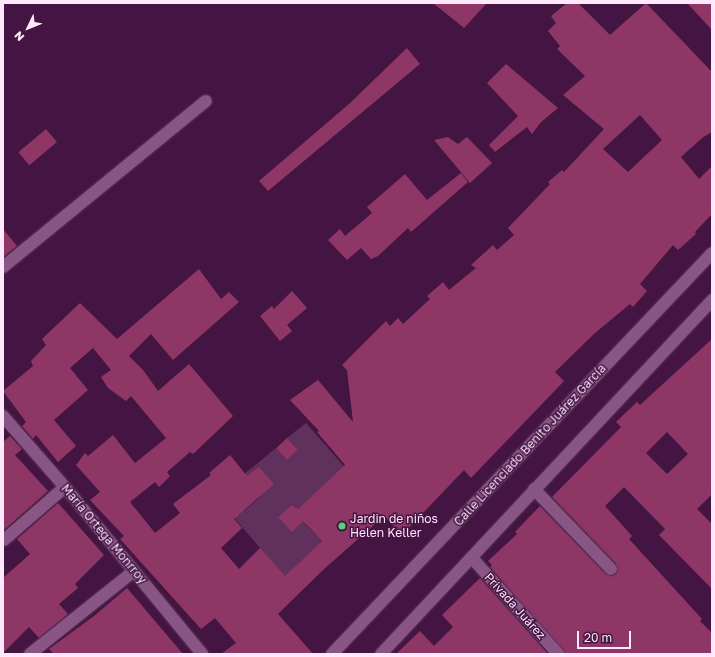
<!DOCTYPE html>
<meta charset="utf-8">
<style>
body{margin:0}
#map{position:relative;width:715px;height:657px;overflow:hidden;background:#441542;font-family:"Golos Text",sans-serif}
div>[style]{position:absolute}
.green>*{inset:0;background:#61315e}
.building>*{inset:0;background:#8e3767;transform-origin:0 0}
.roads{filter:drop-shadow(0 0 1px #583357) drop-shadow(0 0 1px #583357)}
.street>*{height:12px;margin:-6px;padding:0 6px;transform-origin:6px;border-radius:6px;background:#885584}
.secondary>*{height:12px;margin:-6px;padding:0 6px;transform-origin:6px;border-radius:6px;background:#885584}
.dots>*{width:11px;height:11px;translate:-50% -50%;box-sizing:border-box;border:2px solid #441542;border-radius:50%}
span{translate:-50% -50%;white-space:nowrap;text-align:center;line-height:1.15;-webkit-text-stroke:3px #441542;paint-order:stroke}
.street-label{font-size:12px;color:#ffe7fc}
.poi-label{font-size:12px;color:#ffe7fc}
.left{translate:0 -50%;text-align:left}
.frame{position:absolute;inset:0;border:4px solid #ffe7fc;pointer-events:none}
.north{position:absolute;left:8px;top:8px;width:40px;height:40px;-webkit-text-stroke:3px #441542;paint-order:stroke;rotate:227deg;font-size:11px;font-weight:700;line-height:16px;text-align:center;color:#ffe7fc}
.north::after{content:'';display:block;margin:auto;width:14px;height:18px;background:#ffe7fc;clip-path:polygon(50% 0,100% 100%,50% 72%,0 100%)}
.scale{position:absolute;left:577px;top:631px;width:54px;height:18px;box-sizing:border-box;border:2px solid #ffe7fc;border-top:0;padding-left:5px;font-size:12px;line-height:14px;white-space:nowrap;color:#ffe7fc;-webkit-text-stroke:3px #441542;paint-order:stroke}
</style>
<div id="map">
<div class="green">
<div style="clip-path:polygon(306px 423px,355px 479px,331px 479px,298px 509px,292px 505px,278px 517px,306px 518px,305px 524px,322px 541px,275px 586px,260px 548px,219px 500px,244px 511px,261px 496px,243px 475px,276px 448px,286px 459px,298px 450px,287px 438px)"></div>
</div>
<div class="building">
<div style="clip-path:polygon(433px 3px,487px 3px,464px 28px)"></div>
<div style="clip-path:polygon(evenodd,567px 3px,578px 3px,610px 35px,646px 3px,712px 72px,712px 132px,702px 138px,681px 157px,699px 179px,712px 166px,712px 214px,695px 232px,696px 234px,678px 250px,673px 245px,640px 284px,647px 291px,633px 307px,630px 304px,595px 333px,555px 372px,564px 381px,471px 478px,464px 470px,402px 535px,384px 516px,323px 570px,278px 614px,313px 654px,221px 654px,236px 643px,215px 618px,201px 629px,120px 539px,124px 536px,90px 500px,100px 492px,76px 465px,85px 453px,88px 456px,113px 435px,135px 463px,166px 438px,131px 396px,126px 401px,108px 388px,101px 377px,111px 370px,93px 348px,70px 368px,88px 390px,54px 420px,76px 446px,58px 462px,36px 435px,33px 439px,22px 426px,26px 422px,3px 391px,33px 366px,31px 361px,46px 345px,42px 339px,80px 303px,117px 339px,199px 269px,221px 299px,229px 292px,239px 302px,173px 360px,151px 334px,129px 356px,143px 370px,158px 391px,189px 364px,233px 416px,193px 454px,190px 452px,167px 472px,170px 476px,159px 487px,155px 482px,130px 502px,155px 533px,180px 513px,173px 504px,211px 475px,209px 473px,230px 455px,247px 476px,259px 467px,274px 484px,234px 519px,242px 528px,221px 548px,239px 569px,260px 548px,285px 576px,322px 541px,303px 521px,292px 532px,278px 517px,292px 505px,298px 509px,345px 465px,317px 432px,319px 431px,290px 400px,318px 380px,353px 422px,347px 370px,342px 365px,386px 321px,390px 326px,398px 318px,403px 324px,430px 299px,427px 296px,443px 282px,449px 290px,476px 268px,471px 265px,493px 245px,497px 250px,514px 235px,508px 228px,550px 184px,548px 182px,562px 170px,564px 172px,604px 129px,563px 95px,585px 76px,557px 49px,560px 46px,548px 31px,556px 23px,551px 16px,567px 3px,640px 115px,662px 140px,628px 172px,603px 149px,640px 115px)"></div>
<div style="clip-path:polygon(687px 3px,712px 3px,712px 30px)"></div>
<div style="clip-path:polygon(407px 48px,420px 64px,268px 191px,259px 181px,349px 104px)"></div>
<div style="clip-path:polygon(506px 64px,558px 108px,541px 122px,532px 134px,527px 127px,495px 152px,489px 145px,518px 116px,487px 83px)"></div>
<div style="left:46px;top:129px;width:17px;height:36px;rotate:50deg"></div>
<div style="clip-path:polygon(448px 137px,458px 144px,467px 137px,492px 163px,470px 183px,434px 140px)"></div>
<div style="clip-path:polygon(461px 173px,468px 182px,411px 232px,408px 228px,378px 256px,371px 259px,361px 248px,347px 260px,328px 240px,340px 229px,345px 236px,372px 213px,367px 207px,405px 174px,427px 200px)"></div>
<div style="clip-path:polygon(3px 229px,17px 246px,3px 257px)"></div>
<div style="clip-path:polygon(292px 291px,307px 308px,287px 325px,292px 331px,280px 341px,260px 316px,272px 306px,274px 309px)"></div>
<div style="clip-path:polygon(evenodd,712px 339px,712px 494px,697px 509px,712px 524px,712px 589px,659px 535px,665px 529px,624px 487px,605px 506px,632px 536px,629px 539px,702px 619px,700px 621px,712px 633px,712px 654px,565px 654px,490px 567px,492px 565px,488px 561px,517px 534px,515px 532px,540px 506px,606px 574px,612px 576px,616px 574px,616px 564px,552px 497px,621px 427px,616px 422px,637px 402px,640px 405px,712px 339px,667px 432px,688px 454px,667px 474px,646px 453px,667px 432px)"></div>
<div style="clip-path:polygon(10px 436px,22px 449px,15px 455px,48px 491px,3px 531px,3px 442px)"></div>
<div style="left:287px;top:438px;width:16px;height:15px;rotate:47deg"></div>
<div style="clip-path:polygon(58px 503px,104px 555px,75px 584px,78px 588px,59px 604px,68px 614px,39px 638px,29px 627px,3px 653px,3px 578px,30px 554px,17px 539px)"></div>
<div style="clip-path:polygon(480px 578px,548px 654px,396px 654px,420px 631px,434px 646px,453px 627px,442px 615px)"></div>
<div style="clip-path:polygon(127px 588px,183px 654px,54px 654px,49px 649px,94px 616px)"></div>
</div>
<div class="roads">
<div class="street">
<div style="left:3px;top:267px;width:262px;rotate:-39.3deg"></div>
<div style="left:3px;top:416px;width:94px;rotate:48.9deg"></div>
<div style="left:65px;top:487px;width:216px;rotate:50.6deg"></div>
<div style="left:534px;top:489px;width:111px;rotate:46.1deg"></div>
<div style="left:4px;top:540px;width:81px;rotate:-41deg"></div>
<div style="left:472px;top:558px;width:129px;rotate:48.1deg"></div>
<div style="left:30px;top:654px;width:133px;rotate:-38.6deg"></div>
</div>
<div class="secondary">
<div style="left:332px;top:654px;width:552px;rotate:-46.54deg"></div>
<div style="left:381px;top:654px;width:485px;rotate:-46.9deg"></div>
</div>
</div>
<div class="dots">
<div style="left:342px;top:526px;background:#4fd675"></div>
</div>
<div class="street-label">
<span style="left:530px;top:445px;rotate:-47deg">Calle Licenciado Benito Juárez García</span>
<span style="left:104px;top:534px;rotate:50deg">María Ortega Monrroy</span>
<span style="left:515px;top:606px;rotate:48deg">Privada Juárez</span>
</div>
<div class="poi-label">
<span class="left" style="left:350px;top:526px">Jardin de niños<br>Helen Keller</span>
</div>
<div class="frame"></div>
<div class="north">N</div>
<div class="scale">20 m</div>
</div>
